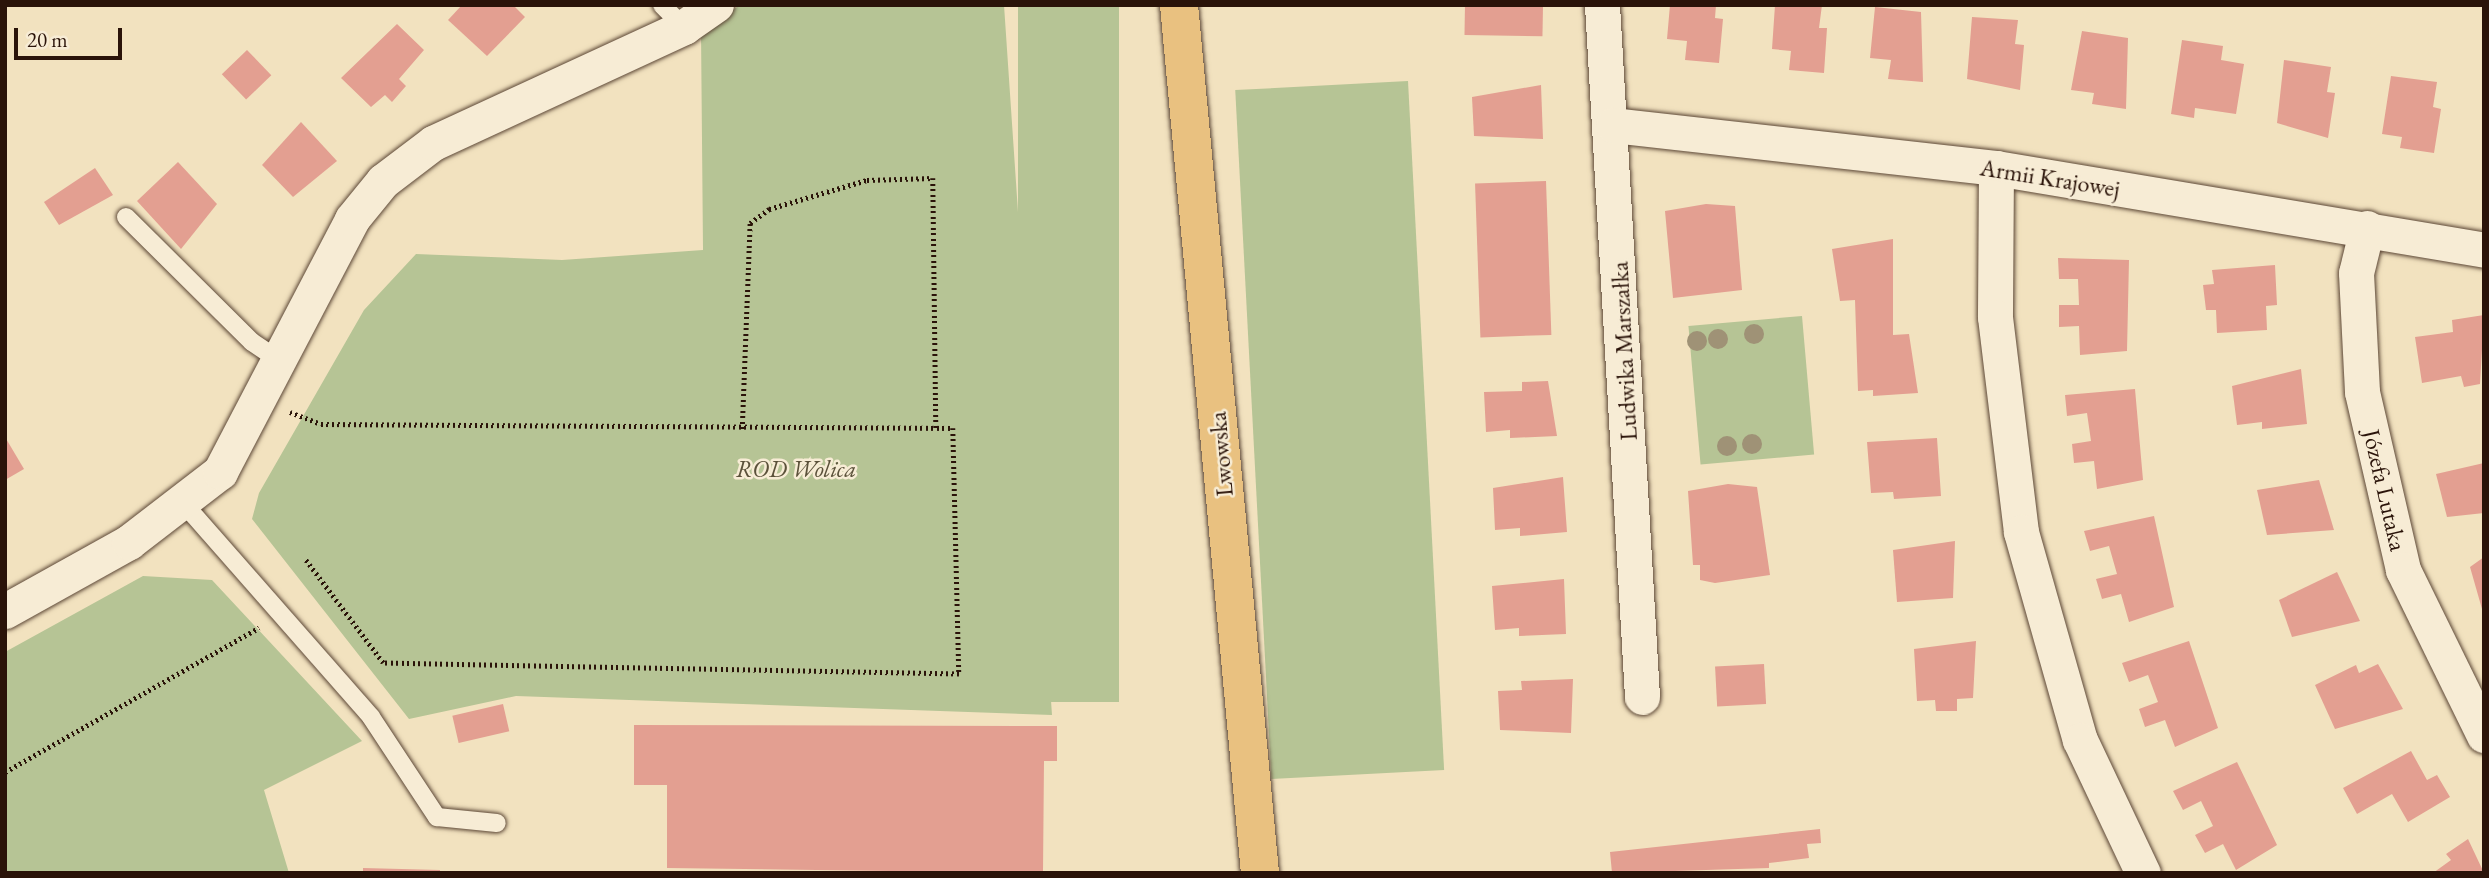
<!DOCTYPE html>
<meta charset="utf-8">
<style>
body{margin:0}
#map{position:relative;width:2489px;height:878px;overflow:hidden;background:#f2e2bf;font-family:"EB Garamond",serif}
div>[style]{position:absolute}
.green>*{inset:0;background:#b6c495;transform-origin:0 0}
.building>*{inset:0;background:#e39f91;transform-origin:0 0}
.path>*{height:4.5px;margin-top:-2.25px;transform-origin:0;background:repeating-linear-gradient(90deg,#2a1309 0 2px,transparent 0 5.5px)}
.roads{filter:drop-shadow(0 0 2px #5c4736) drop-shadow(0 0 2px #5c4736)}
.service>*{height:18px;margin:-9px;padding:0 9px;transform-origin:9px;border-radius:9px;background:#f7ecd5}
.minor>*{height:35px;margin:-17.5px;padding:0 17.5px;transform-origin:17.5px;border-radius:17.5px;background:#f7ecd5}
.primary>*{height:38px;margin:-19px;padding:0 19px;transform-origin:19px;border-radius:19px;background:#e9c180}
.trees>*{width:20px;height:20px;margin:-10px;border-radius:50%;background:#9f9276}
span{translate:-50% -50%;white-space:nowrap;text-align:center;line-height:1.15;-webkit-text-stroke:5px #f7ecd5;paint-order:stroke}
.street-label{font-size:24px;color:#2a1309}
.park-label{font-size:24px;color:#5b513a;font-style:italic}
.frame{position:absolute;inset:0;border:7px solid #2a1309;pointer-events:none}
.scale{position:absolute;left:14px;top:28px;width:108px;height:32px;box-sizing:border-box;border:4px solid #2a1309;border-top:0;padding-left:9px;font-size:21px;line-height:24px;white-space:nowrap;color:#2a1309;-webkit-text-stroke:5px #f7ecd5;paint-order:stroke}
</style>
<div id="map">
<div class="green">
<div style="clip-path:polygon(740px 5px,1004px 5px,1052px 715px,516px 696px,409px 719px,252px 519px,259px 493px,364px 310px,416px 254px,562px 260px,703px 250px,701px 32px)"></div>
<div style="left:1018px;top:5px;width:101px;height:697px"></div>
<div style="left:1408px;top:81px;width:690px;height:173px;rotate:87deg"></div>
<div style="left:1802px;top:316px;width:139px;height:114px;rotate:85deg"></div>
<div style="clip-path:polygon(143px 576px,212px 580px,362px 741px,264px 790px,289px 873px,5px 873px,5px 652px)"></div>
</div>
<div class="building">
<div style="clip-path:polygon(462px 5px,513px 5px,525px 17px,487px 56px,448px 20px)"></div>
<div style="left:1465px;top:5px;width:78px;height:30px;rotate:1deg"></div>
<div style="clip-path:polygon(1670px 5px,1716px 5px,1715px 18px,1723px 19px,1719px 63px,1685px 60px,1687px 41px,1667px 39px)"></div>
<div style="clip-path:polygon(1775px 5px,1822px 5px,1819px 28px,1827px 28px,1824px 73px,1789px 70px,1791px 51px,1772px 49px)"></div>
<div style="clip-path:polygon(1875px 7px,1921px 12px,1923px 82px,1888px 79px,1891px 60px,1870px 58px)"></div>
<div style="clip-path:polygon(1972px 17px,2018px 20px,2015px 44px,2024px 45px,2020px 90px,1967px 79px)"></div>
<div style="clip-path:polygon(397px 24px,424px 50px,399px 79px,406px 86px,392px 102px,385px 95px,371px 107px,341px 78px)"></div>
<div style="clip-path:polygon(2082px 31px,2128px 38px,2126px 109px,2092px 104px,2094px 93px,2071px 90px)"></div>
<div style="clip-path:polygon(2182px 40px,2223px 46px,2221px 60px,2244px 64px,2236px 114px,2195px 108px,2194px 118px,2171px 114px)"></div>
<div style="left:247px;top:50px;width:35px;height:35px;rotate:46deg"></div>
<div style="clip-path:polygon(2284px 60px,2331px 67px,2327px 92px,2335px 93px,2328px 138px,2277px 123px)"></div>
<div style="clip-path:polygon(2391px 76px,2437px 82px,2433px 107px,2441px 109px,2434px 153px,2400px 148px,2402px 137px,2382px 134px)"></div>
<div style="clip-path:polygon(1541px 85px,1543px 139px,1474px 136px,1472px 97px)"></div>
<div style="clip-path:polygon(301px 122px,337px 161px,293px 197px,262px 165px)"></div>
<div style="clip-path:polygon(178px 162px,217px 204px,181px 249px,137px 201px)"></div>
<div style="clip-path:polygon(95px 168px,113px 195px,59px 225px,44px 202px)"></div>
<div style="left:1546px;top:181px;width:154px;height:71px;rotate:88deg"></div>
<div style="clip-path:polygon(1706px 204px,1735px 206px,1742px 290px,1673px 298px,1665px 211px)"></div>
<div style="clip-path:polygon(1893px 239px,1893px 335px,1909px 334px,1918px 393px,1873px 396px,1873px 390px,1858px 391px,1855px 300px,1840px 301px,1832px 249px)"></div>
<div style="clip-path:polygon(2058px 258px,2129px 260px,2127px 351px,2080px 355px,2079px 326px,2059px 327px,2059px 305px,2079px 305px,2078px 279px,2059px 279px)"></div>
<div style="clip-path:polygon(2275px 265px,2277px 305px,2266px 306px,2267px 330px,2217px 333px,2216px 310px,2206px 310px,2203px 285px,2214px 284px,2212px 270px)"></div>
<div style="clip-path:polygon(2484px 315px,2480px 384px,2464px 387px,2461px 376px,2422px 383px,2415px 337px,2453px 332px,2452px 320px)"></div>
<div style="clip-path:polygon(2301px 369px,2307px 424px,2262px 429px,2262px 422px,2237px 425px,2232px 386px)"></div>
<div style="clip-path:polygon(1548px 381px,1557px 436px,1510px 438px,1510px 430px,1486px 432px,1484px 392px,1522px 391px,1522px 382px)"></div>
<div style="clip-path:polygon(2135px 389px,2143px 480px,2097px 489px,2094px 461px,2074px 463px,2072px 444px,2091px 441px,2087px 413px,2067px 416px,2065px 395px)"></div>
<div style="clip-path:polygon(5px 437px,24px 469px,5px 480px)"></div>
<div style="clip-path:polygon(1937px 438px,1941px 496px,1894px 499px,1893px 492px,1871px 493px,1867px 442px)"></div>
<div style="clip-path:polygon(2484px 463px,2484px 513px,2447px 517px,2436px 474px)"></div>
<div style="clip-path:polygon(1563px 477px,1567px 532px,1520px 536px,1520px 528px,1495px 530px,1493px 488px)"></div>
<div style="clip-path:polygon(2319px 480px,2334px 530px,2267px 535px,2257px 490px)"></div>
<div style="clip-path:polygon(1728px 484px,1757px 487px,1770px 575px,1715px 583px,1700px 580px,1700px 565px,1693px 565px,1688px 491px)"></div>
<div style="clip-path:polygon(2154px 516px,2174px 607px,2129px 622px,2121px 594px,2102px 599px,2096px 579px,2117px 574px,2109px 546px,2090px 551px,2084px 531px)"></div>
<div style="clip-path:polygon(1955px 541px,1953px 598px,1897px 602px,1893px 550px)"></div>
<div style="clip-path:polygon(2484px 557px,2484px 616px,2470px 567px)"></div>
<div style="clip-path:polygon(2337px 572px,2360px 621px,2292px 637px,2279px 600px)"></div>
<div style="clip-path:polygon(1564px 579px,1566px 634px,1519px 636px,1519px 628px,1495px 630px,1492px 586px)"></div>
<div style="clip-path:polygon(1976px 641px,1973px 698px,1957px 699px,1957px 711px,1936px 711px,1935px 700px,1917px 701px,1914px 649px)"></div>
<div style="clip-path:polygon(2189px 641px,2218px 728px,2175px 747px,2165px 720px,2145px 727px,2139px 709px,2158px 702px,2148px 675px,2129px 682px,2122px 663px)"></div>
<div style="left:1764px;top:664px;width:40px;height:49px;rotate:87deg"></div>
<div style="clip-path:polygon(2378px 664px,2403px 709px,2335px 729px,2315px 685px,2356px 665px,2359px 673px)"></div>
<div style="clip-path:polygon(1573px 679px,1571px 733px,1500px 730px,1498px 691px,1522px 690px,1521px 681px)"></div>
<div style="left:503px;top:704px;width:28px;height:52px;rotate:77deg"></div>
<div style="clip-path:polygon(634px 725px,1057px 726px,1057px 761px,1044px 761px,1043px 873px,667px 868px,667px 785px,634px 785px)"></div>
<div style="clip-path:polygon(2411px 751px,2427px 780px,2437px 775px,2450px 797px,2408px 822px,2392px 794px,2357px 814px,2343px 788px)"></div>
<div style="clip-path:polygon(2237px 762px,2277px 845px,2236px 870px,2223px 844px,2205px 853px,2195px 835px,2213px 826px,2201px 801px,2183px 810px,2173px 791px)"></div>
<div style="clip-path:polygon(1820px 829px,1821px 843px,1807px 844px,1809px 858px,1769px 863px,1769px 868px,1612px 873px,1610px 852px)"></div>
<div style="clip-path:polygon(2468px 839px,2484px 873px,2433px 873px,2451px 860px,2446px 854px)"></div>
<div style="clip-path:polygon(363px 868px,440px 870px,440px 873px,363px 873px)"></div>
</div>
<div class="path">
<div style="left:290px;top:412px;width:33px;rotate:21deg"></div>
<div style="left:321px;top:424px;width:632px;rotate:0.36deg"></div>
<div style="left:953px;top:428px;width:246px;rotate:88.6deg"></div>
<div style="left:959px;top:674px;width:576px;rotate:-178.91deg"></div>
<div style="left:383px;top:663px;width:130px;rotate:-126.9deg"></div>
<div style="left:742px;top:429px;width:206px;rotate:-87.8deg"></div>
<div style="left:750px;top:223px;width:24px;rotate:-36deg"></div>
<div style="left:769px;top:209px;width:102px;rotate:-16.5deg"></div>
<div style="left:867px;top:180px;width:66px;rotate:-1.7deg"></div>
<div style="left:933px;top:178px;width:250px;rotate:89.3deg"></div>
<div style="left:5px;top:772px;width:292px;rotate:-29.6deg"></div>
</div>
<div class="roads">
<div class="service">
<div style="left:662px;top:5px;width:31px;rotate:45deg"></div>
<div style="left:126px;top:217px;width:177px;rotate:44.8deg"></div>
<div style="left:252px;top:342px;width:34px;rotate:34deg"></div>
<div style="left:185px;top:505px;width:282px;rotate:48.7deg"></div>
<div style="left:371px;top:717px;width:120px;rotate:56.6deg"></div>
<div style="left:437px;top:817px;width:60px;rotate:5.7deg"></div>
</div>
<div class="minor">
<div style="left:1602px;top:5px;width:693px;rotate:86.69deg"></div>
<div style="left:1613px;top:125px;width:385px;rotate:6.4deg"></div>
<div style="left:1996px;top:168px;width:495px;rotate:9.5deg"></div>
<div style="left:1996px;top:168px;width:149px;rotate:90.4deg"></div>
<div style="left:1995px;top:317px;width:217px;rotate:83.1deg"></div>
<div style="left:2021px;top:532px;width:216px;rotate:74.2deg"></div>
<div style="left:2080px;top:740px;width:147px;rotate:64.7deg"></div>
<div style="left:2367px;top:228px;width:46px;rotate:103.7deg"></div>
<div style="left:2356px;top:273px;width:119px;rotate:87.1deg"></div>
<div style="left:2362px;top:392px;width:183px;rotate:77deg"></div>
<div style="left:2403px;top:570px;width:184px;rotate:63.9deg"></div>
<div style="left:5px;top:611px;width:142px;rotate:-29.1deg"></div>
<div style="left:129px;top:542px;width:115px;rotate:-37.6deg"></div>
<div style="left:220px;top:472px;width:285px;rotate:-62.4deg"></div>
<div style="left:352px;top:219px;width:49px;rotate:-50.8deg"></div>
<div style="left:383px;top:181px;width:63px;rotate:-37.2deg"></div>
<div style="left:433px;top:143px;width:277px;rotate:-24.8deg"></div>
<div style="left:684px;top:27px;width:39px;rotate:-35deg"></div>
</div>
<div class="primary">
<div style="left:1179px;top:5px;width:872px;rotate:84.67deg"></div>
</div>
</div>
<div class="trees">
<div style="left:1754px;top:334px"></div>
<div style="left:1718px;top:339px"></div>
<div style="left:1697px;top:341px"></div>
<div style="left:1752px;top:444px"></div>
<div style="left:1727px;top:446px"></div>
</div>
<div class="street-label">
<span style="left:2050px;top:178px;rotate:9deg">Armii Krajowej</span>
<span style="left:1624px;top:351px;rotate:-93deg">Ludwika Marszałka</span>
<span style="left:1221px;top:454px;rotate:-95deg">Lwowska</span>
<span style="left:2385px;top:490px;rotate:77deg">Józefa Lutaka</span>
</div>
<div class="park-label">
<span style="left:796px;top:469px">ROD Wolica</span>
</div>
<div class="frame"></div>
<div class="scale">20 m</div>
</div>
